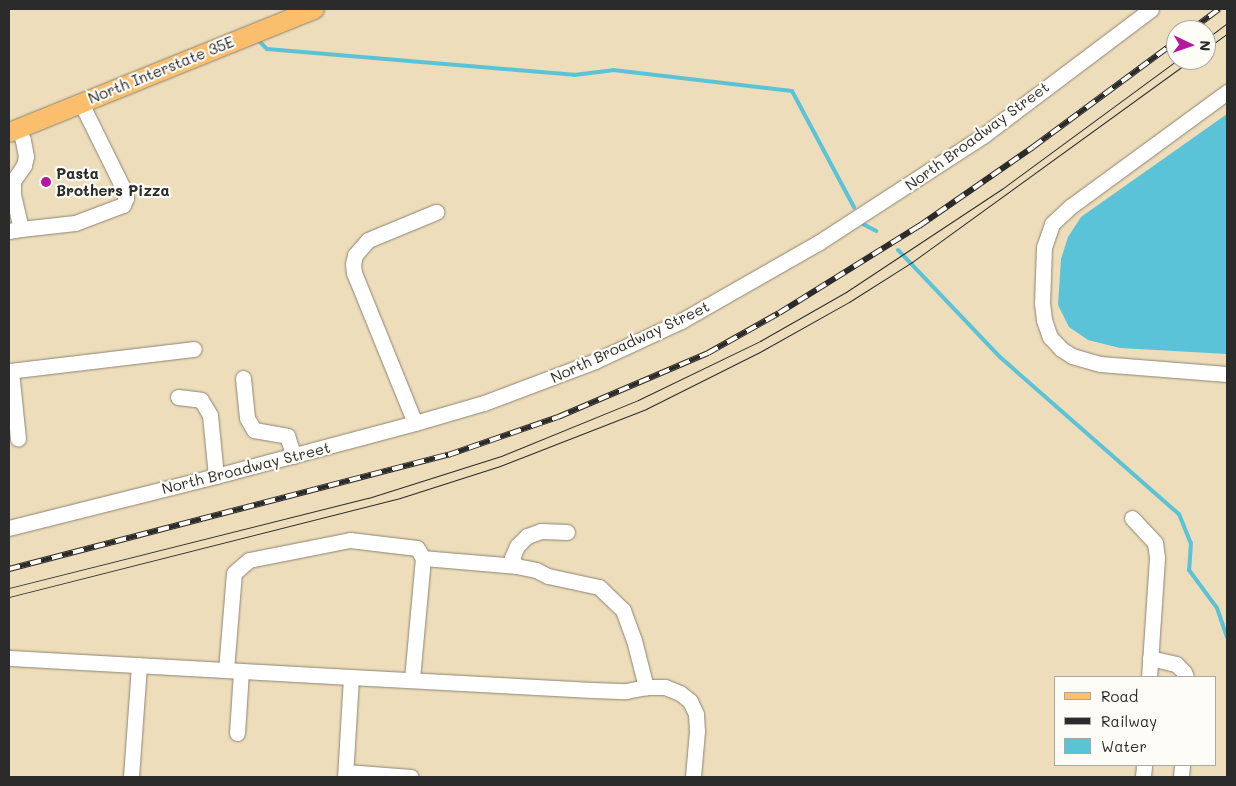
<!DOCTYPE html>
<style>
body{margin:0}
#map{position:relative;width:1236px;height:786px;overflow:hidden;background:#edddba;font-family:Mali,sans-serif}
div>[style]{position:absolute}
.water>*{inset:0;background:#5bc3d7}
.stream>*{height:4px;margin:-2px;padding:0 2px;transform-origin:2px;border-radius:2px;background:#5bc3d7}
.roads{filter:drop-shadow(0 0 1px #8c8472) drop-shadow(0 0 1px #8c8472)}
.minor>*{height:15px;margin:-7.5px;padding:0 7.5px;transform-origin:7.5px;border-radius:7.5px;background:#fff}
.major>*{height:19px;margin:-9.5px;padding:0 9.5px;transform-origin:9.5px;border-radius:9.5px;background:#fabe6d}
.tram>*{height:1px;margin:-0.5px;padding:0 0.5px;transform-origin:0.5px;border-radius:0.5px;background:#2b2b2b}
.rail>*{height:5.5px;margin-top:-2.75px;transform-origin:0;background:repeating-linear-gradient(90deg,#fdfcf7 0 11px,#2b2b2b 0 22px);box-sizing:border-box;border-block:1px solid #2b2b2b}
.dots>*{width:14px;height:14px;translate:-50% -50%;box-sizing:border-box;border:2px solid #fdfcf7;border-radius:50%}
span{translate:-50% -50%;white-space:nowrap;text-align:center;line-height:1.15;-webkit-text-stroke:4.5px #fdfcf7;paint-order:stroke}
.street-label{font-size:15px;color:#2b2b2b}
.poi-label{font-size:15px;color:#2b2b2b;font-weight:700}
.left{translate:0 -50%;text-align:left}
.frame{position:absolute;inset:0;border:10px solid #2b2b2b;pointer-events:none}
.legend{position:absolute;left:1054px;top:676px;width:162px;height:90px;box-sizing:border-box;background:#fdfcf7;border:1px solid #a9a8a5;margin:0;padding:6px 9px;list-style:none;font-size:15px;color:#2b2b2b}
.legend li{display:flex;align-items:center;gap:10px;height:25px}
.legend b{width:25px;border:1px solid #a9a8a5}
.north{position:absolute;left:1166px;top:20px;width:50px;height:50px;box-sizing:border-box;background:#fdfcf7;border:1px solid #a9a8a5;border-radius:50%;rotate:93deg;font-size:14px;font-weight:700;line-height:20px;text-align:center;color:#2b2b2b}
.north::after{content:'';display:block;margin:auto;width:18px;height:22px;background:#b5179e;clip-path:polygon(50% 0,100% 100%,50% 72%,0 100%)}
</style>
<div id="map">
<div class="water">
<div style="clip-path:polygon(1227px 114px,1227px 354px,1120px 348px,1088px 340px,1069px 327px,1058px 305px,1061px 259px,1068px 237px,1081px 217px)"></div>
</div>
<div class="stream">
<div style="left:260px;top:42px;width:10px;rotate:45deg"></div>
<div style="left:267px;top:49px;width:308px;rotate:4.8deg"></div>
<div style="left:574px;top:75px;width:39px;rotate:-7deg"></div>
<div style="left:613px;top:70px;width:180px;rotate:6.7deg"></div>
<div style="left:792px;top:91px;width:132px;rotate:61.9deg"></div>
<div style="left:863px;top:224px;width:15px;rotate:28deg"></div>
<div style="left:898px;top:250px;width:148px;rotate:46.4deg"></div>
<div style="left:1000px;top:357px;width:238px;rotate:41.3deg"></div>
<div style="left:1179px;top:514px;width:31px;rotate:68deg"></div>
<div style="left:1191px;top:543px;width:27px;rotate:94deg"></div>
<div style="left:1189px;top:570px;width:47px;rotate:53.6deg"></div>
<div style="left:1217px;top:608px;width:31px;rotate:71deg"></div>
</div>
<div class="roads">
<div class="minor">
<div style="left:1227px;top:92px;width:193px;rotate:143.8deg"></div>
<div style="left:1071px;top:206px;width:26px;rotate:137deg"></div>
<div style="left:1052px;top:224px;width:24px;rotate:109deg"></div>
<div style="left:1044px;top:247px;width:56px;rotate:92deg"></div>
<div style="left:1042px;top:303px;width:17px;rotate:83deg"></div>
<div style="left:1044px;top:320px;width:18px;rotate:71deg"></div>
<div style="left:1050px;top:337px;width:16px;rotate:47deg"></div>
<div style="left:1061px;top:349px;width:13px;rotate:32deg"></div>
<div style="left:1072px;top:356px;width:29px;rotate:16deg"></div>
<div style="left:1100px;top:364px;width:127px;rotate:4.5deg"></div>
<div style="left:21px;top:229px;width:54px;rotate:-6.3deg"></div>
<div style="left:75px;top:223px;width:51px;rotate:-20.6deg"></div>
<div style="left:123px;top:205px;width:8px;rotate:-67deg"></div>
<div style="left:126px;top:198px;width:8px;rotate:-104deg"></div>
<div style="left:124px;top:190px;width:97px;rotate:-116.3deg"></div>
<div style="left:9px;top:231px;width:12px;rotate:-9deg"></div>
<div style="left:21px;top:229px;width:37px;rotate:-103deg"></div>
<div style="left:13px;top:193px;width:12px;rotate:-90deg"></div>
<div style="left:13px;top:181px;width:19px;rotate:-55deg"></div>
<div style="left:24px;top:165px;width:9px;rotate:-77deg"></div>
<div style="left:26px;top:156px;width:16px;rotate:-101deg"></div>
<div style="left:23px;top:140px;width:12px;rotate:-114deg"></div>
<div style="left:9px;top:371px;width:186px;rotate:-6.8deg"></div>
<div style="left:11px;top:371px;width:68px;rotate:84.1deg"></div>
<div style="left:243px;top:378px;width:40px;rotate:84.3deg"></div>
<div style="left:247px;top:418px;width:14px;rotate:60deg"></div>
<div style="left:254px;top:430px;width:34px;rotate:10deg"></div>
<div style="left:287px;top:436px;width:21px;rotate:71deg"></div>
<div style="left:178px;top:397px;width:23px;rotate:7deg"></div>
<div style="left:201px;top:400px;width:17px;rotate:59deg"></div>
<div style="left:210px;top:415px;width:61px;rotate:84.4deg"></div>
<div style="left:415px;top:423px;width:162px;rotate:-112.1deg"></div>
<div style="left:354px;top:273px;width:9px;rotate:-96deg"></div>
<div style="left:353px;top:264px;width:9px;rotate:-77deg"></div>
<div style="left:355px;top:255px;width:20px;rotate:-49deg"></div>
<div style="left:368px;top:240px;width:74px;rotate:-22.4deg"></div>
<div style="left:1132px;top:518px;width:34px;rotate:47deg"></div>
<div style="left:1155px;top:543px;width:15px;rotate:82deg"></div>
<div style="left:1157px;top:558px;width:119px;rotate:93.8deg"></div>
<div style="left:9px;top:528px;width:213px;rotate:-14.1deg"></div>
<div style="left:216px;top:476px;width:206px;rotate:-14.9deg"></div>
<div style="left:415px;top:423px;width:72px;rotate:-16.2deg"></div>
<div style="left:484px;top:403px;width:119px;rotate:-20.7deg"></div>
<div style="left:595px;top:361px;width:95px;rotate:-24.9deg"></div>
<div style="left:681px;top:321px;width:158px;rotate:-29.7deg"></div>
<div style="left:818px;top:243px;width:198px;rotate:-33deg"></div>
<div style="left:984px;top:135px;width:209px;rotate:-37deg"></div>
<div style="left:567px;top:532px;width:26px;rotate:-178deg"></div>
<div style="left:541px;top:531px;width:15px;rotate:160deg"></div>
<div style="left:527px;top:536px;width:14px;rotate:135deg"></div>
<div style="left:517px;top:546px;width:13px;rotate:113deg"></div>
<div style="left:512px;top:558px;width:9px;rotate:63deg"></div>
<div style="left:516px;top:566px;width:20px;rotate:11deg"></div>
<div style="left:536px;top:570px;width:13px;rotate:27deg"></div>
<div style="left:548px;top:576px;width:52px;rotate:12.2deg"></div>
<div style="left:599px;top:587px;width:33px;rotate:44deg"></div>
<div style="left:623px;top:610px;width:32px;rotate:70deg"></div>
<div style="left:634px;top:640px;width:49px;rotate:75.7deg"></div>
<div style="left:423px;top:558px;width:93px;rotate:4.9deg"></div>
<div style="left:9px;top:658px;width:343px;rotate:3.2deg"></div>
<div style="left:351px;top:677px;width:100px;rotate:93.4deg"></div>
<div style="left:1150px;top:658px;width:27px;rotate:13deg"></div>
<div style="left:1176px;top:664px;width:11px;rotate:45deg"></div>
<div style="left:1184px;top:672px;width:5px;rotate:68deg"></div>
<div style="left:226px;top:670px;width:97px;rotate:-85.3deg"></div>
<div style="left:234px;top:573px;width:20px;rotate:-41deg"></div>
<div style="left:249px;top:560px;width:103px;rotate:-11.2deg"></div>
<div style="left:350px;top:540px;width:67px;rotate:6.8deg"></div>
<div style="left:417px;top:548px;width:12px;rotate:59deg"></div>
<div style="left:423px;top:558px;width:121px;rotate:95.2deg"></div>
<div style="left:351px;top:677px;width:241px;rotate:3.1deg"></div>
<div style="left:592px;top:690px;width:34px;rotate:2deg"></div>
<div style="left:626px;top:691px;width:20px;rotate:-11deg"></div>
<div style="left:646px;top:687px;width:19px"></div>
<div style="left:665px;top:687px;width:16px;rotate:22deg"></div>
<div style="left:680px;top:693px;width:13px;rotate:39deg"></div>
<div style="left:690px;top:701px;width:14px;rotate:65deg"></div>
<div style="left:696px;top:714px;width:17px;rotate:87deg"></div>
<div style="left:697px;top:731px;width:46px;rotate:95deg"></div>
<div style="left:237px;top:733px;width:62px;rotate:-86.3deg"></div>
<div style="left:346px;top:772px;width:65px;rotate:4.4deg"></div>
<div style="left:131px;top:777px;width:112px;rotate:-85.9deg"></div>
<div style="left:1143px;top:777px;width:12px;rotate:-85deg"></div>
<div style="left:1181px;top:777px;width:12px;rotate:-85deg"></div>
</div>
<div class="major">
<div style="left:9px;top:132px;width:329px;rotate:-22deg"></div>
</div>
</div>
<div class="tram">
<div style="left:1206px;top:39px;width:26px;rotate:-37deg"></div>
<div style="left:1206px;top:49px;width:26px;rotate:-36deg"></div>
<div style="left:9px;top:588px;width:370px;rotate:-14.1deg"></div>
<div style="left:368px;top:498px;width:139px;rotate:-17.5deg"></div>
<div style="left:501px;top:456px;width:148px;rotate:-22.2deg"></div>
<div style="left:638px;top:400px;width:136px;rotate:-25.8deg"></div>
<div style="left:760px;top:341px;width:99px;rotate:-29.7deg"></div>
<div style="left:846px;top:292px;width:188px;rotate:-33.5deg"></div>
<div style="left:1003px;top:188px;width:216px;rotate:-36.3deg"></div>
<div style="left:9px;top:597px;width:403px;rotate:-14.2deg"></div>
<div style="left:400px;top:498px;width:105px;rotate:-17.7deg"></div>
<div style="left:500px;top:466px;width:157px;rotate:-21.3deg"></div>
<div style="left:646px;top:409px;width:125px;rotate:-26.6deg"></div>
<div style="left:758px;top:353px;width:104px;rotate:-29.3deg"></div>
<div style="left:849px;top:302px;width:75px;rotate:-32.4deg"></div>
<div style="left:912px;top:262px;width:344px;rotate:-35.9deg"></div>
</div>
<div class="rail">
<div style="left:1191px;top:30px;width:35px;rotate:-37deg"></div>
<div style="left:9px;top:569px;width:454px;rotate:-14.6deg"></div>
<div style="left:448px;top:455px;width:116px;rotate:-19.1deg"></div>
<div style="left:558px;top:417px;width:163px;rotate:-23.1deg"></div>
<div style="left:708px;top:353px;width:81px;rotate:-29.4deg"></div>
<div style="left:779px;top:313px;width:165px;rotate:-31.9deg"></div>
<div style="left:919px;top:226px;width:139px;rotate:-34.7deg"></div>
<div style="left:1033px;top:147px;width:178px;rotate:-36.5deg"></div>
</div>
<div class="dots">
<div style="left:46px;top:182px;background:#b5179e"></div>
</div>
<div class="street-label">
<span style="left:161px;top:70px;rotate:-22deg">North Interstate 35E</span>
<span style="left:977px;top:136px;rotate:-36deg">North Broadway Street</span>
<span style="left:630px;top:342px;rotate:-25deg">North Broadway Street</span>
<span style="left:246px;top:468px;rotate:-14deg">North Broadway Street</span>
</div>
<div class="poi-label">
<span class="left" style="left:56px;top:182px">Pasta<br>Brothers Pizza</span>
</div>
<div class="frame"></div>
<ul class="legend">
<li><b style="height:6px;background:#fabe6d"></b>Road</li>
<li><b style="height:6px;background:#2b2b2b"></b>Railway</li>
<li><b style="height:14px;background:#5bc3d7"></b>Water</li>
</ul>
<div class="north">N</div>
</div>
